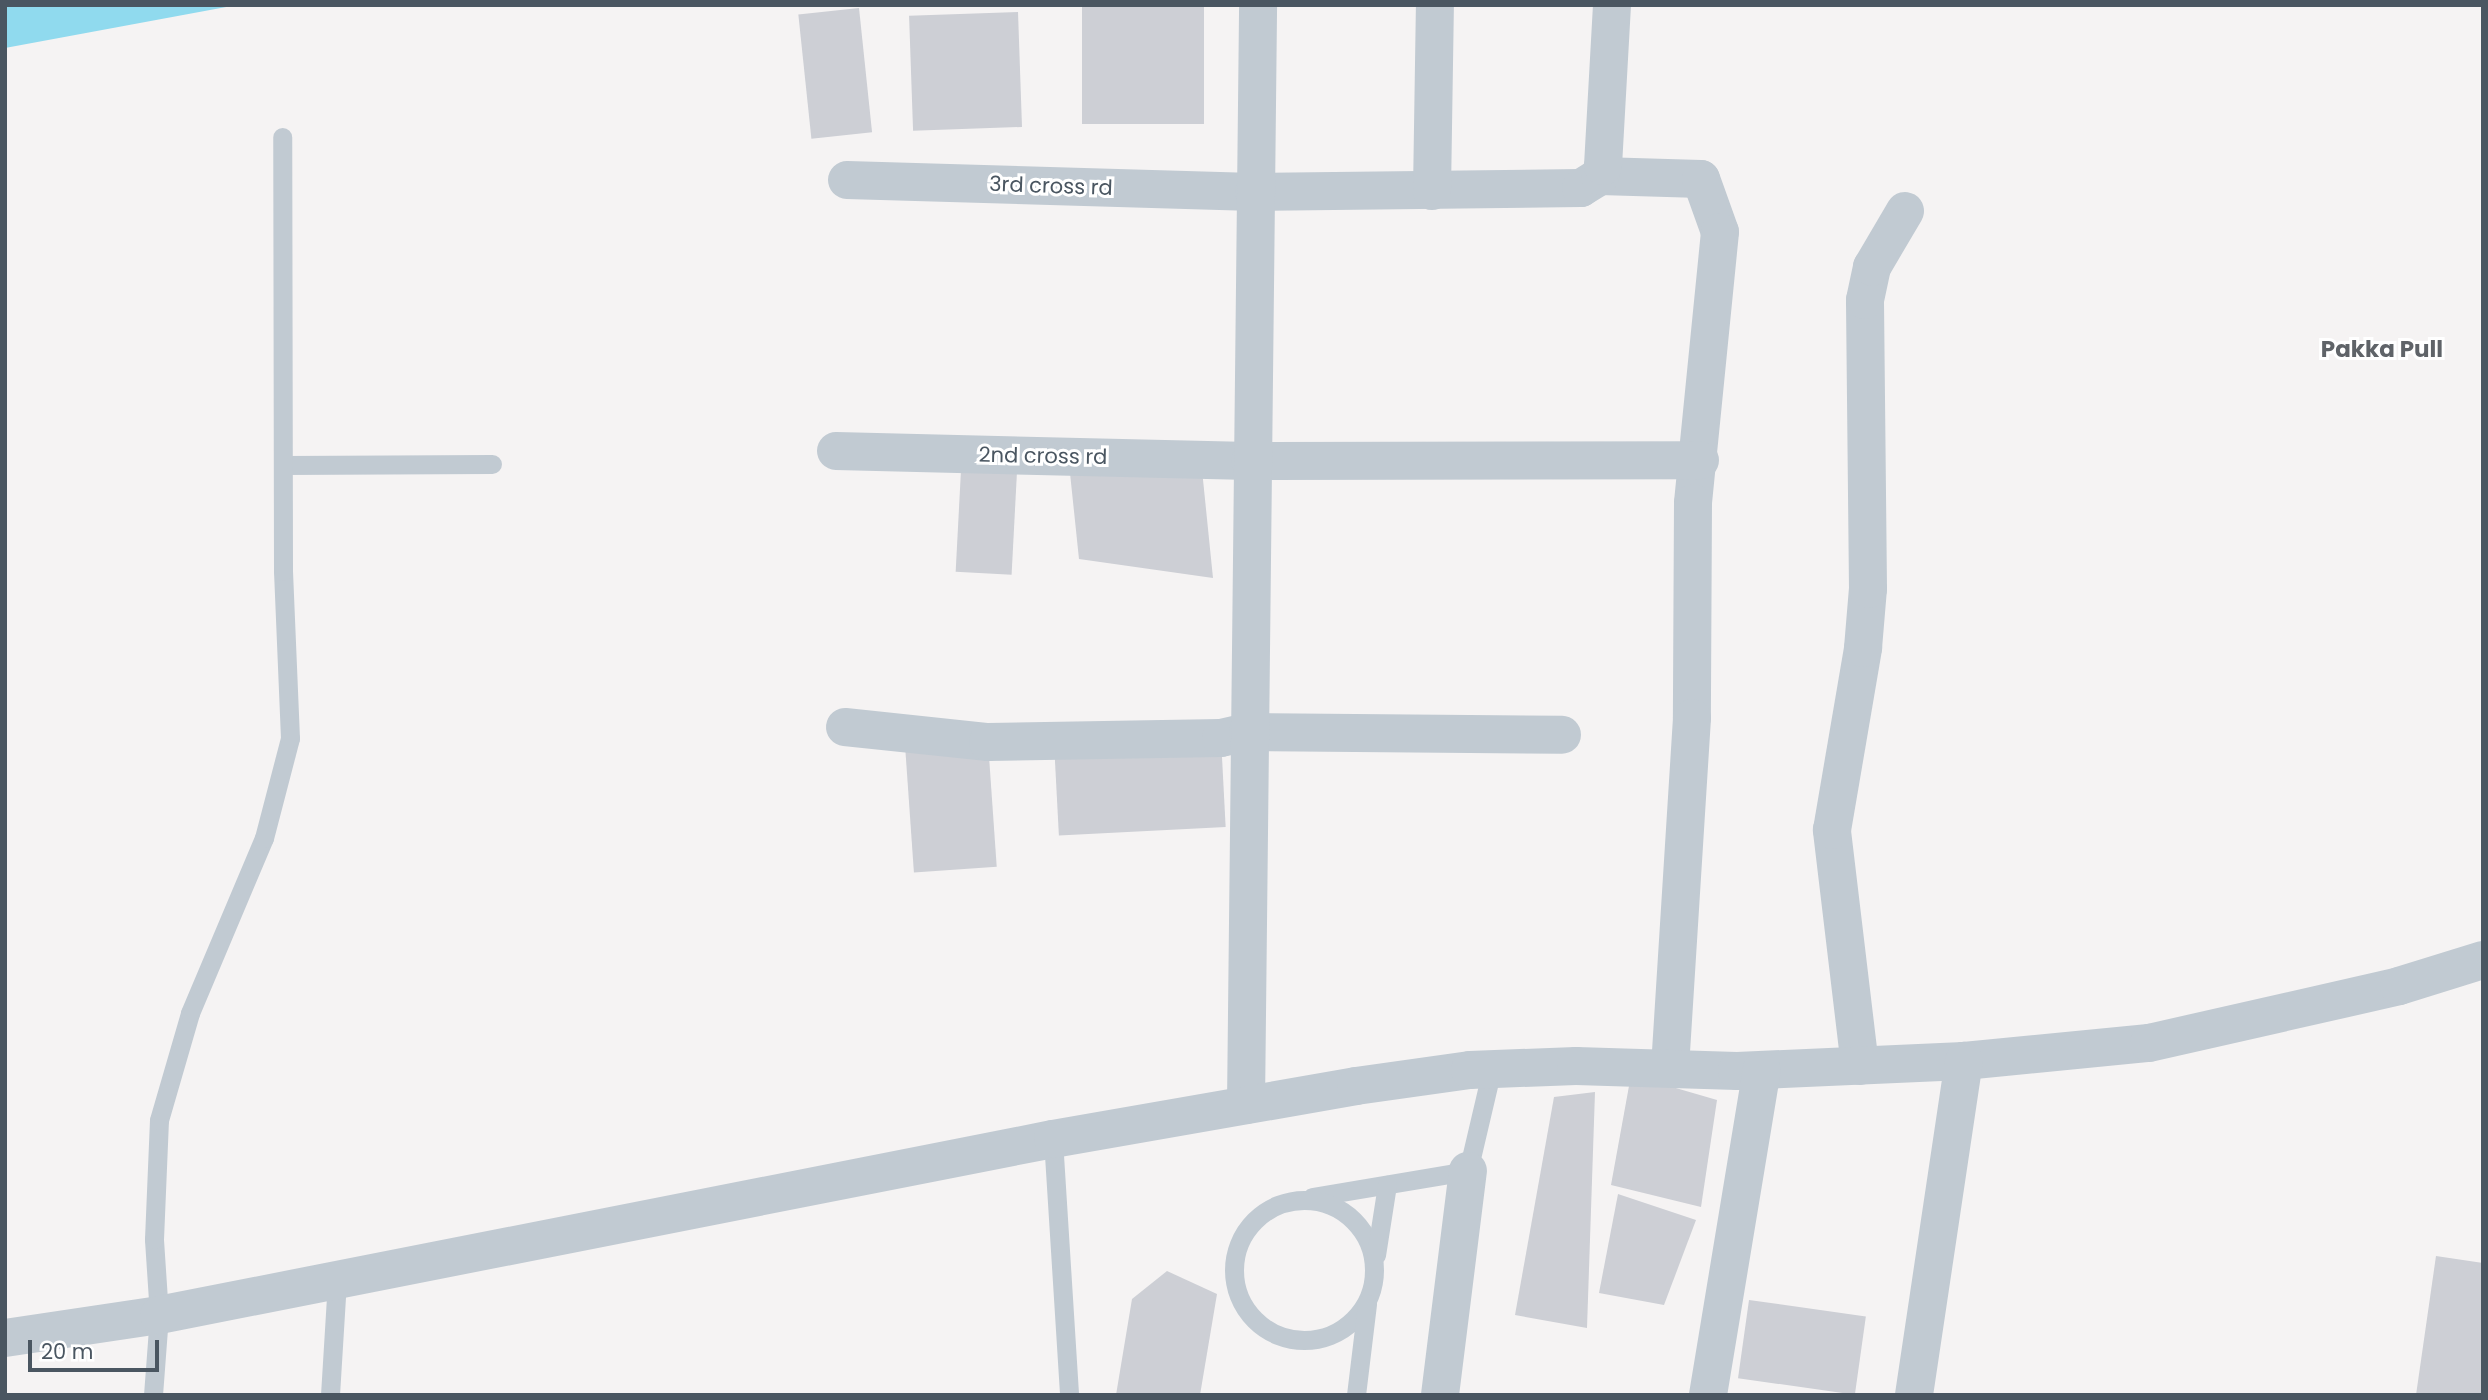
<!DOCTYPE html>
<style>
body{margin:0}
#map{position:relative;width:2488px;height:1400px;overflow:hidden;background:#f5f3f3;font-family:Poppins,sans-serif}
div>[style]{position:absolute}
.water>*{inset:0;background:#90daee}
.building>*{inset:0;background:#cdcfd5;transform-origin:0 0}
.service>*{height:19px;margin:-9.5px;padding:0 9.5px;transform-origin:9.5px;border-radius:9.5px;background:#c1cad2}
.service>.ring{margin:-9.5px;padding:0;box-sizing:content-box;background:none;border:19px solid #c1cad2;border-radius:50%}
.minor>*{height:38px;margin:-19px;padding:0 19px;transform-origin:19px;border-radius:19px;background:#c1cad2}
span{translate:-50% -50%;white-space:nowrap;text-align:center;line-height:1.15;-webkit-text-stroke:6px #fff;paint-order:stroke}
.street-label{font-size:21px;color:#4a5661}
.neighbourhood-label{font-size:23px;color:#5f6368;font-weight:700}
.frame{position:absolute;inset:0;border:7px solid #4a5661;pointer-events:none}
.scale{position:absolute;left:28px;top:1340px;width:131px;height:32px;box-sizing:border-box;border:4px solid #4a5661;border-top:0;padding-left:9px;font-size:21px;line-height:24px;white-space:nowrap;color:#4a5661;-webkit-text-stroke:5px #fff;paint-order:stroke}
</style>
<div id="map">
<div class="water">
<div style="clip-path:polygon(5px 5px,237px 5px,5px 48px)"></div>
</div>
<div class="building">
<div style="left:1082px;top:5px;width:122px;height:119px"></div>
<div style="left:859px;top:8px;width:125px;height:61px;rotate:84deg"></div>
<div style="left:1018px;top:12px;width:115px;height:109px;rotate:88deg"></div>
<div style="clip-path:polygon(1201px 460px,1213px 578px,1079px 559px,1070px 473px)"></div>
<div style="left:961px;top:470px;width:56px;height:102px;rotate:3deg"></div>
<div style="left:1221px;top:738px;width:89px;height:167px;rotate:87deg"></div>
<div style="left:988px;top:742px;width:125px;height:83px;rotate:86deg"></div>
<div style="clip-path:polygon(1631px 1075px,1717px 1100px,1701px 1207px,1611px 1185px)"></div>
<div style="clip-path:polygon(1595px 1092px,1587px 1328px,1515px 1315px,1554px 1097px)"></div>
<div style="clip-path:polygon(1618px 1194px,1696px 1220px,1664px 1305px,1599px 1293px)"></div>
<div style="clip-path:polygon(2436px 1256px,2483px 1263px,2483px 1395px,2416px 1395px)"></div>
<div style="clip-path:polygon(1167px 1271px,1217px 1294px,1200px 1395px,1116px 1395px,1132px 1299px)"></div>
<div style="left:1749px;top:1300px;width:118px;height:79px;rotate:8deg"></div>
</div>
<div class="service">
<div style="left:284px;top:465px;width:208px;rotate:-0.3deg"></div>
<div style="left:1053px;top:1139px;width:256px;rotate:86.4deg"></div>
<div style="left:1312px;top:1197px;width:158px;rotate:-9.5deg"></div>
<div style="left:1468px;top:1171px;width:105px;rotate:-76.8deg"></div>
<div class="ring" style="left:1234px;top:1200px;width:121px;height:121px"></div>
<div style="left:1376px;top:1255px;width:71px;rotate:-81.1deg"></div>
<div style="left:153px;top:1395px;width:80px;rotate:-85.7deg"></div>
<div style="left:159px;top:1315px;width:76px;rotate:-93.8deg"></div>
<div style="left:154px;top:1239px;width:119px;rotate:-87.6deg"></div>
<div style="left:159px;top:1120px;width:111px;rotate:-73.8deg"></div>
<div style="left:190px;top:1013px;width:190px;rotate:-67.1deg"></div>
<div style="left:264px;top:838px;width:103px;rotate:-75.4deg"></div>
<div style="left:290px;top:738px;width:167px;rotate:-92.4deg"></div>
<div style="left:283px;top:571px;width:434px;rotate:-90.1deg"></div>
<div style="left:330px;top:1395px;width:115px;rotate:-86.5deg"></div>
<div style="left:1356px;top:1395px;width:92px;rotate:-83.1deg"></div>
</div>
<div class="minor">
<div style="left:1600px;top:176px;width:101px;rotate:1.7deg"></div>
<div style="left:1701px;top:179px;width:56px;rotate:70.3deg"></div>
<div style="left:1720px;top:232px;width:272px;rotate:95.7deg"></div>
<div style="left:1693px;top:503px;width:215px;rotate:90.3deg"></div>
<div style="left:1692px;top:718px;width:350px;rotate:93.6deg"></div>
<div style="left:847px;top:180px;width:407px;rotate:1.7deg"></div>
<div style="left:1254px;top:192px;width:327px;rotate:-0.7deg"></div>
<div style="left:1581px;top:188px;width:22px;rotate:-32deg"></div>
<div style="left:1600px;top:176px;width:10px;rotate:-73deg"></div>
<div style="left:1603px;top:166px;width:161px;rotate:-86.8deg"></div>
<div style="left:1432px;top:191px;width:186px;rotate:-89.1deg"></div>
<div style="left:836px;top:451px;width:414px;rotate:1.4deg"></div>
<div style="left:1250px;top:461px;width:450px;rotate:-0.1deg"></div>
<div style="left:845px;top:727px;width:144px;rotate:6deg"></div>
<div style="left:988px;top:742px;width:233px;rotate:-1deg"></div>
<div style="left:1221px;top:738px;width:28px;rotate:-13deg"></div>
<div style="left:1248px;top:732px;width:314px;rotate:0.5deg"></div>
<div style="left:1860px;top:1066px;width:238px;rotate:-96.8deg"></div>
<div style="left:1832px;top:830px;width:185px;rotate:-80.3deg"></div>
<div style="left:1863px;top:648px;width:59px;rotate:-85.2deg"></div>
<div style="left:1868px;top:589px;width:289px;rotate:-90.6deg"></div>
<div style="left:1865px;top:300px;width:34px;rotate:-78deg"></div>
<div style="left:1872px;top:267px;width:65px;rotate:-59.5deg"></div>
<div style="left:1246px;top:1105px;width:1100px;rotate:-89.37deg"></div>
<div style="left:5px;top:1338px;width:156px;rotate:-8.5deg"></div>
<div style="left:159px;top:1315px;width:911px;rotate:-11.14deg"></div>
<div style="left:1053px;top:1139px;width:308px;rotate:-9.9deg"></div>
<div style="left:1356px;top:1086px;width:115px;rotate:-8deg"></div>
<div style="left:1470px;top:1070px;width:106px;rotate:-2.2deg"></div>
<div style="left:1576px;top:1066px;width:161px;rotate:1.8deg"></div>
<div style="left:1737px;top:1071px;width:227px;rotate:-2.5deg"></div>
<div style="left:1964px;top:1061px;width:186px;rotate:-5.6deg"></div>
<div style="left:2149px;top:1043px;width:256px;rotate:-12.8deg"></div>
<div style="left:2399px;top:986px;width:88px;rotate:-17.2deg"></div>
<div style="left:1440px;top:1395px;width:226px;rotate:-82.9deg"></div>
<div style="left:1708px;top:1395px;width:329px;rotate:-80.6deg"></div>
<div style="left:1914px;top:1395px;width:338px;rotate:-81.5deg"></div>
</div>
<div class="street-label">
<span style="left:1051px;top:186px;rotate:2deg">3rd cross rd</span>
<span style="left:1043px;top:456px;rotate:1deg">2nd cross rd</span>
</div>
<div class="neighbourhood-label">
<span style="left:2382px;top:349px">Pakka Pull</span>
</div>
<div class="frame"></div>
<div class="scale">20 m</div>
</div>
